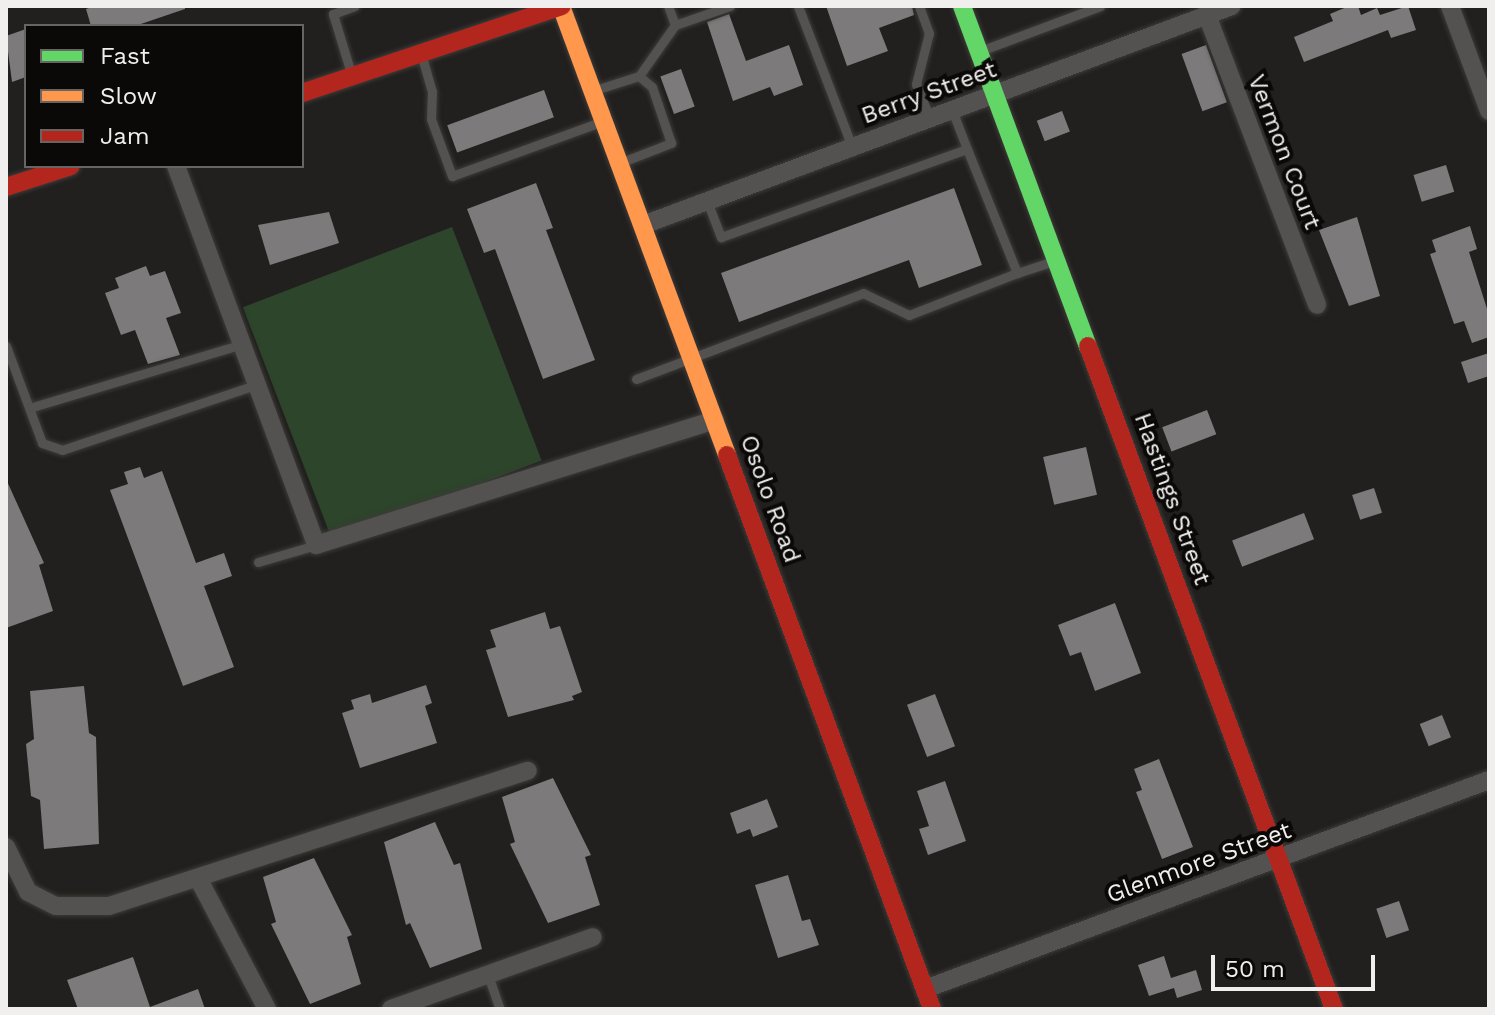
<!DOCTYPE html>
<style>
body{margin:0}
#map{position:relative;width:1495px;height:1015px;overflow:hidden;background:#22201e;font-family:"Work Sans",sans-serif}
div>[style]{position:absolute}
.green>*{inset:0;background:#2d452b;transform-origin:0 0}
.building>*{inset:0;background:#7c7a7a;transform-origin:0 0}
.roads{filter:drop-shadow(0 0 2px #3d3b39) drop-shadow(0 0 2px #3d3b39)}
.lane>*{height:9px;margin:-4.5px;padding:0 4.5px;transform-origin:4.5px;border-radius:4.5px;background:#535250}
.street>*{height:18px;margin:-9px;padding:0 9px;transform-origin:9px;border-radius:9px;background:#535250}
.fast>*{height:18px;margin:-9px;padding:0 9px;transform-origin:9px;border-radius:9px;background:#63d668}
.slow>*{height:18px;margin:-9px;padding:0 9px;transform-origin:9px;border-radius:9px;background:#ff974d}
.jam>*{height:18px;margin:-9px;padding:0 9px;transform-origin:9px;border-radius:9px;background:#b3261e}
span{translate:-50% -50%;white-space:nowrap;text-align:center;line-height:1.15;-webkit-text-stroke:8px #0b0908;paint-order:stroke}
.street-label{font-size:24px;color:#f1efed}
.frame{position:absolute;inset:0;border:8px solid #f1efed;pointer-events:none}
.legend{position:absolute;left:24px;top:24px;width:280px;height:144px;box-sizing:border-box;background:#0b0908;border:2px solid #676564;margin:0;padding:10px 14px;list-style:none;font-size:24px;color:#f1efed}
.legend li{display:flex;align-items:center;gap:16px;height:40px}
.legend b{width:40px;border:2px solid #676564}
.scale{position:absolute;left:1211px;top:955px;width:164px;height:36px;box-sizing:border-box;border:4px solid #f1efed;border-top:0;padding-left:10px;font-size:24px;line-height:28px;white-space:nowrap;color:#f1efed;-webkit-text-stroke:6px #0b0908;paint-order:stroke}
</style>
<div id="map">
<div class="green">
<div style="left:452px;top:227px;width:250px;height:224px;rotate:69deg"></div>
</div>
<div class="building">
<div style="clip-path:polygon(95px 6px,185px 6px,185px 9px,135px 26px,91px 26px,86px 9px)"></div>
<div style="clip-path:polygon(826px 6px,912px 6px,914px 15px,879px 28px,888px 51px,847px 66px)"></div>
<div style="clip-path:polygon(1349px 6px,1358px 6px,1361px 15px,1377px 8px,1380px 15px,1408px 6px,1416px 30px,1391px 38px,1388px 30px,1304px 62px,1294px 37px,1333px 21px,1330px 14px)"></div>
<div style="clip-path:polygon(729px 14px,746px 61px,789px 45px,803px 85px,774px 96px,770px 87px,733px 101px,707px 22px)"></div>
<div style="clip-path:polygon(26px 29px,26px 77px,12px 82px,6px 36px)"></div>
<div style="left:1206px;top:45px;width:61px;height:26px;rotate:70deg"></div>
<div style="left:681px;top:69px;width:40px;height:22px;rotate:70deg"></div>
<div style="left:544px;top:90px;width:29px;height:103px;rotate:70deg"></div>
<div style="left:1062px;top:111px;width:22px;height:27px;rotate:69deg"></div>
<div style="left:1446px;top:165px;width:28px;height:34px;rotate:73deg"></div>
<div style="clip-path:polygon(536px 183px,553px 228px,546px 230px,595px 360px,543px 379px,495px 249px,484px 253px,467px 209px)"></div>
<div style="clip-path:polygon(954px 188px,982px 265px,919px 288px,909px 260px,739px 322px,721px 273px)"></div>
<div style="clip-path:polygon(329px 212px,339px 243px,270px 265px,258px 225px)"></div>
<div style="clip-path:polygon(1357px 217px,1380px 296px,1349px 306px,1319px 230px)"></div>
<div style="clip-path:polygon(1470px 226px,1477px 249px,1469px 252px,1489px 315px,1489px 337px,1472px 343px,1464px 321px,1454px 324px,1430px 254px,1436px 252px,1432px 240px)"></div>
<div style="clip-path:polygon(146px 266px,150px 276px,165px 271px,181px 313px,166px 318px,180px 355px,148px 364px,135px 330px,121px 335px,105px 293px,119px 288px,115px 278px)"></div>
<div style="clip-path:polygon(1489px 353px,1489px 376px,1468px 383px,1461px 362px)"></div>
<div style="left:1207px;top:410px;width:26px;height:48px;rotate:69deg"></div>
<div style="left:1086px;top:447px;width:49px;height:44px;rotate:77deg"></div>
<div style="clip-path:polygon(140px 467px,144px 478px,162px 471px,196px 563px,224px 553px,232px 576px,204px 586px,234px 667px,183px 686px,110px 490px,128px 484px,124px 472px)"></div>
<div style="clip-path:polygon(6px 479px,44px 563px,39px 565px,53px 611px,6px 628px)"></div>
<div style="left:1374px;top:488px;width:26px;height:23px;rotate:72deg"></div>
<div style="left:1304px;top:513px;width:28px;height:77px;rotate:69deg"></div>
<div style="clip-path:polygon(1115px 603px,1141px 673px,1095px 691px,1081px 652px,1070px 656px,1058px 625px)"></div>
<div style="clip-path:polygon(545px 612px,550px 629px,560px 626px,582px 692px,572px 696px,574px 700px,508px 717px,486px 650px,496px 647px,490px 630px)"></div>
<div style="clip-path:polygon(426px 685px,432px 703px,425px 706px,437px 743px,360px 768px,342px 713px,354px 709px,351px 700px,370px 694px,372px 703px)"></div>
<div style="clip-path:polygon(84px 686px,89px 733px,96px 737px,99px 844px,44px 849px,40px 800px,31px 796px,26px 744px,34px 739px,30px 691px)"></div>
<div style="left:935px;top:694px;width:56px;height:30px;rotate:69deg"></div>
<div style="left:1442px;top:715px;width:24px;height:24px;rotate:68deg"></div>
<div style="clip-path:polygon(1159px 759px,1193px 847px,1162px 859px,1136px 792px,1142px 790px,1134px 769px)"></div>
<div style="clip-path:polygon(553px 778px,591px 855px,585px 857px,600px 905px,548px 923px,510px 844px,515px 842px,502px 797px)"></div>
<div style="clip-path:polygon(945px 781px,966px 841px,928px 855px,919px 829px,929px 826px,917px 791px)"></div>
<div style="clip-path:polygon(767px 799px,778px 827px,753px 837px,750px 829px,737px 834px,730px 813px)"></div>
<div style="clip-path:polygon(435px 822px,454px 865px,460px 863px,482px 949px,430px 968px,410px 923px,406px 925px,384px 842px)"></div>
<div style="clip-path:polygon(314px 858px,352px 935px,347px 937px,361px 984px,310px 1004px,271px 924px,276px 922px,263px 877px)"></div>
<div style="clip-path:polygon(788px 875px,802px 921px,810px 919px,819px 945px,778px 958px,755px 885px)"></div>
<div style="left:1399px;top:901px;width:31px;height:24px;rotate:71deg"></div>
<div style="clip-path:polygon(1164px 956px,1171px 978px,1196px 970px,1202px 990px,1177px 998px,1174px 988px,1149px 996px,1138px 965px)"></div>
<div style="clip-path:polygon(133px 957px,150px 1007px,198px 989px,205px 1009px,78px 1009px,67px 980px)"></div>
</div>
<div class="roads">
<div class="lane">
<div style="left:798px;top:6px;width:151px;rotate:69deg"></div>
<div style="left:919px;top:6px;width:29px;rotate:70deg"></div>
<div style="left:929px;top:33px;width:53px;rotate:104.3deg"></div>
<div style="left:916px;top:84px;width:37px;rotate:68deg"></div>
<div style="left:675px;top:25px;width:58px;rotate:-19.1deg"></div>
<div style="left:983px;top:50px;width:125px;rotate:-20.6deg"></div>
<div style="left:422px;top:57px;width:35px;rotate:74deg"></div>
<div style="left:432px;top:91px;width:28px;rotate:92deg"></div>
<div style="left:431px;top:119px;width:61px;rotate:69.8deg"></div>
<div style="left:452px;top:176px;width:158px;rotate:-20deg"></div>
<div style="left:351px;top:73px;width:62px;rotate:-107deg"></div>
<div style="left:333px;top:14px;width:23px;rotate:-20deg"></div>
<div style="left:595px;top:90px;width:46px;rotate:-17.7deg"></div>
<div style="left:639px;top:76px;width:62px;rotate:-54.8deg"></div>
<div style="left:675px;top:25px;width:20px;rotate:-110deg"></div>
<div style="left:967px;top:149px;width:134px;rotate:68deg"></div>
<div style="left:1017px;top:273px;width:40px;rotate:-18deg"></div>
<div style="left:622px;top:162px;width:53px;rotate:-21.2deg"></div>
<div style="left:671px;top:143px;width:59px;rotate:-108.7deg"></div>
<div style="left:652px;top:87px;width:17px;rotate:-140deg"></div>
<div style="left:707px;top:201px;width:39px;rotate:69deg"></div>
<div style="left:721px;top:237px;width:261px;rotate:-19.7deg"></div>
<div style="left:967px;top:149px;width:42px;rotate:-111deg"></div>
<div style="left:6px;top:346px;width:103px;rotate:69.6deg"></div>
<div style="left:42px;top:443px;width:21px;rotate:19deg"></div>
<div style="left:62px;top:450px;width:207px;rotate:-18.6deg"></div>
<div style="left:636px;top:379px;width:243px;rotate:-20.7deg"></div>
<div style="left:863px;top:293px;width:51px;rotate:25.6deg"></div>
<div style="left:909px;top:315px;width:116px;rotate:-21.3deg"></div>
<div style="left:29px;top:408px;width:222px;rotate:-16.7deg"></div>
<div style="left:258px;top:562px;width:60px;rotate:-16.3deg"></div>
<div style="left:488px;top:975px;width:36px;rotate:71deg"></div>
</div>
<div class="street">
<div style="left:1450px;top:6px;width:112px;rotate:69.6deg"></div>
<div style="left:1207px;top:15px;width:310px;rotate:69.2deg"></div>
<div style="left:176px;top:166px;width:404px;rotate:69.7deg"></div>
<div style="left:316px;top:545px;width:418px;rotate:-17.4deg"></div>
<div style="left:643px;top:225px;width:628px;rotate:-20.4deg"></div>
<div style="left:6px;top:847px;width:50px;rotate:63.9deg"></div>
<div style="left:28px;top:892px;width:31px;rotate:27deg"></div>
<div style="left:56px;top:906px;width:53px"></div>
<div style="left:109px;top:906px;width:440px;rotate:-17.9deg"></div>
<div style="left:199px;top:880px;width:146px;rotate:62.2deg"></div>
<div style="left:925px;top:989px;width:601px;rotate:-20.33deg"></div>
<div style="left:391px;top:1009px;width:214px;rotate:-19.6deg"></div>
</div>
<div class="fast">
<div style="left:962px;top:6px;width:363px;rotate:69.7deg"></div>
</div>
<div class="slow">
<div style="left:561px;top:6px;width:479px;rotate:69.7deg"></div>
</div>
<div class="jam">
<div style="left:302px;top:93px;width:274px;rotate:-18.5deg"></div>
<div style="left:6px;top:187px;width:68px;rotate:-17.9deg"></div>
<div style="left:1088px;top:346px;width:707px;rotate:69.64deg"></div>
<div style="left:727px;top:455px;width:591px;rotate:69.69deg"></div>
</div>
</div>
<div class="street-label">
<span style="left:929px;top:93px;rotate:-20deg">Berry Street</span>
<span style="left:1284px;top:152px;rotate:69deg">Vermon Court</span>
<span style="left:770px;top:499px;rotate:70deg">Osolo Road</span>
<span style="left:1172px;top:499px;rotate:70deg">Hastings Street</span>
<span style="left:1199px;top:863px;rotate:-20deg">Glenmore Street</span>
</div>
<div class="frame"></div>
<ul class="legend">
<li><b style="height:10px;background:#63d668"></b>Fast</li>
<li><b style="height:10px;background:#ff974d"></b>Slow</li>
<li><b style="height:10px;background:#b3261e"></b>Jam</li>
</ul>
<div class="scale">50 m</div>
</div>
